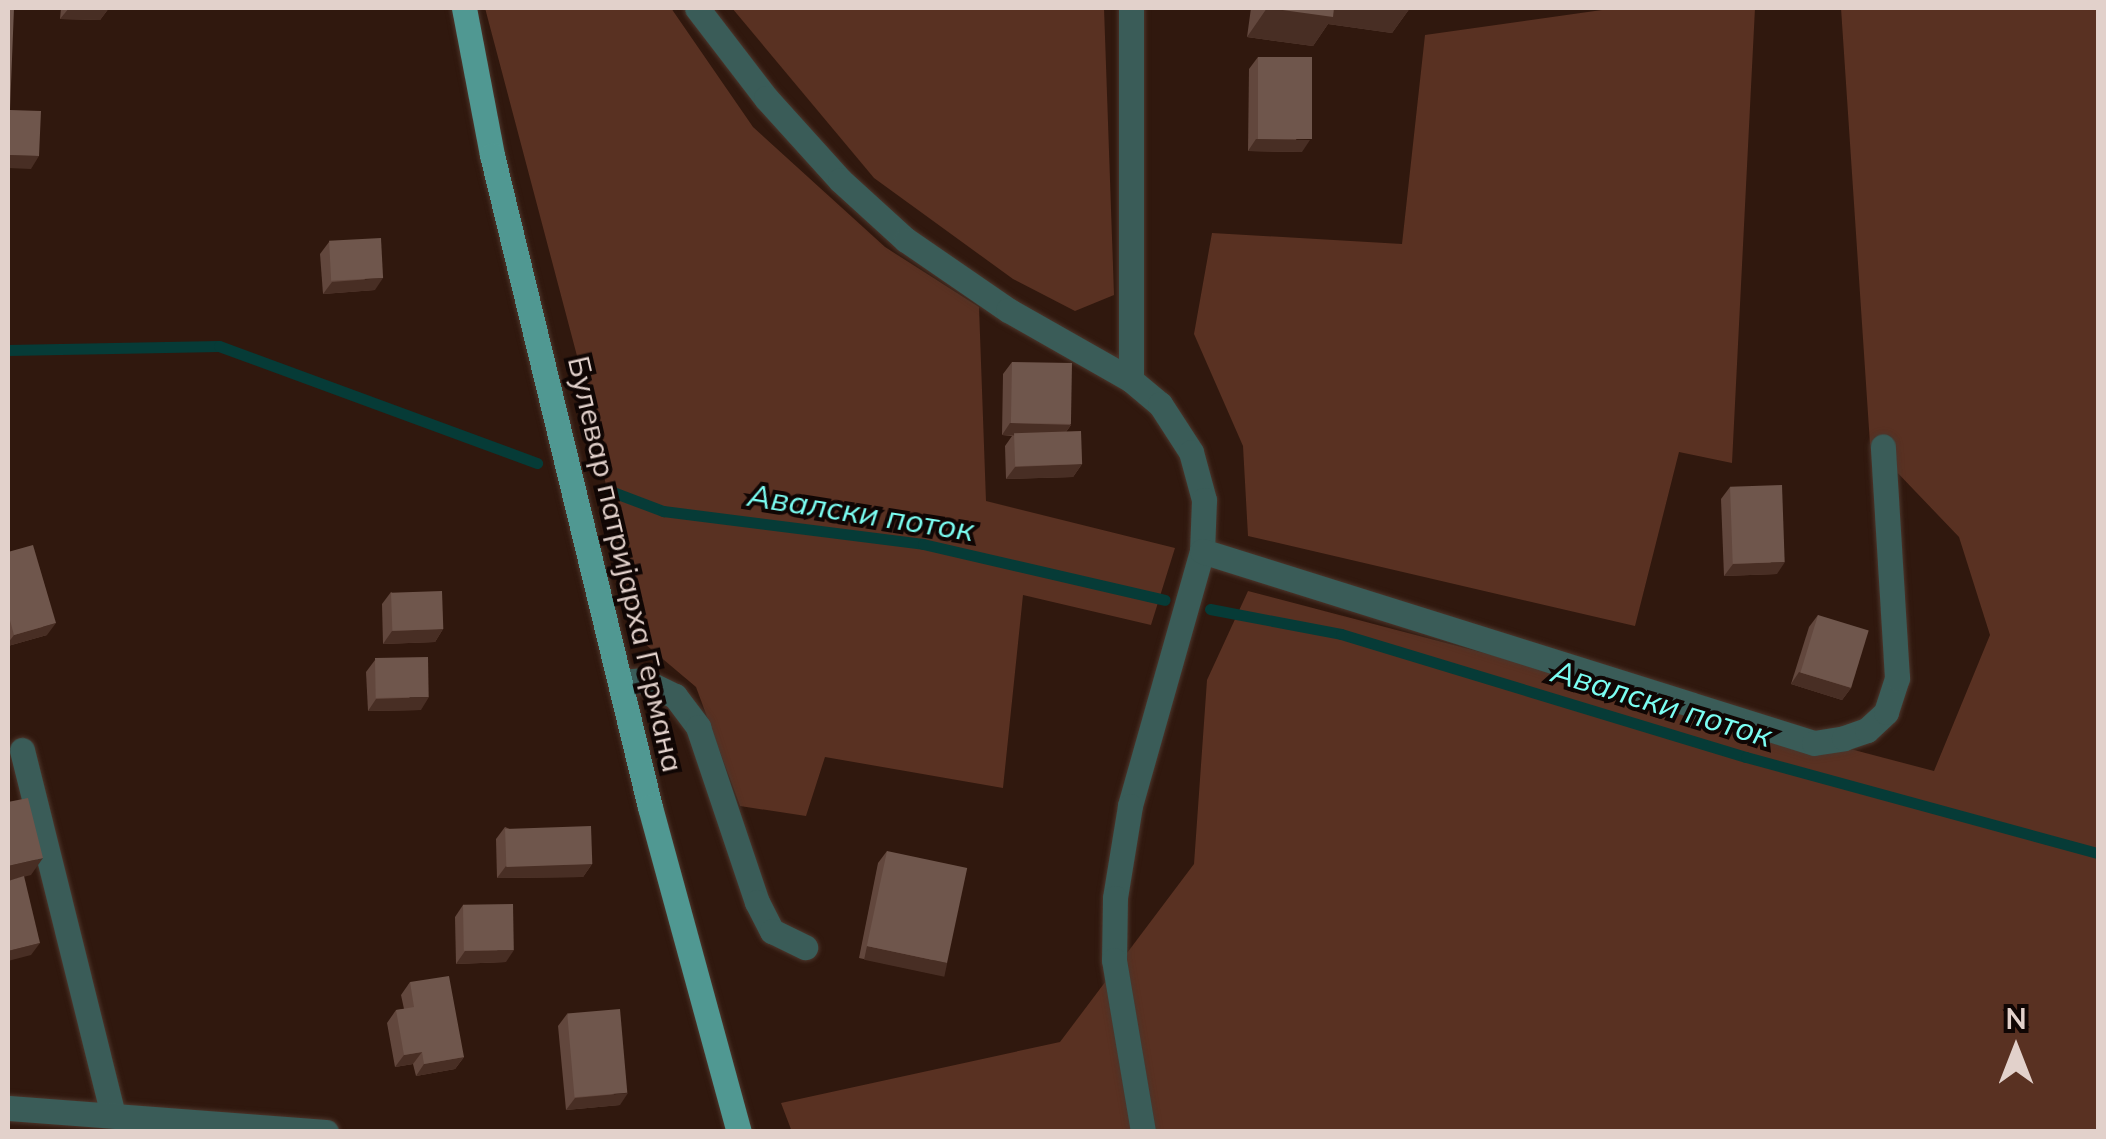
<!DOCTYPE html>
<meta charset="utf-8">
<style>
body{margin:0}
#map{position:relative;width:2106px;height:1139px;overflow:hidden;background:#30180e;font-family:Mulish,sans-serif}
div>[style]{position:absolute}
.green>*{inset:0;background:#593122}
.stream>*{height:11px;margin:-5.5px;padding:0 5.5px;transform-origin:5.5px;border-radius:5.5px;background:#063b37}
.roads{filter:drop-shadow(0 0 2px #4c362c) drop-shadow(0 0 2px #4c362c)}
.minor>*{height:25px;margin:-12.5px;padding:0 12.5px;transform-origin:12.5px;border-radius:12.5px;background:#3a5c58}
.major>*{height:25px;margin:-12.5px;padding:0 12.5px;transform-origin:12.5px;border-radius:12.5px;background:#509892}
.wall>*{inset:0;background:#62473d}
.shaded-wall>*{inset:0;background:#482e24;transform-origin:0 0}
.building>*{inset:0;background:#6f564c;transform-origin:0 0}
span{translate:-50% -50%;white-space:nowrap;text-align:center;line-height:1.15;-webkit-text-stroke:8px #100604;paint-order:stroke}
.street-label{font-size:30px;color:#e2d1cb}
.water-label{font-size:32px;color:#7bfdf2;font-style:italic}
.frame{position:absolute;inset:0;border:10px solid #e2d1cb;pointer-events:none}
.north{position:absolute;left:1966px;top:999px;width:100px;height:100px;-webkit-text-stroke:8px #100604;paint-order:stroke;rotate:0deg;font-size:28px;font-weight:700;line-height:40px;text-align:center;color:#e2d1cb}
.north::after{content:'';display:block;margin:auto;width:35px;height:45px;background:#e2d1cb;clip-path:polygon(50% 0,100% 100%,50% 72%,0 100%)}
</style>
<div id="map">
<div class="green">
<div style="clip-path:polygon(485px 8px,671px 8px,753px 127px,885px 247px,979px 307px,986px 501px,1175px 548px,1151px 625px,1023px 595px,1003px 788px,825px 757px,806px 816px,740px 806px,696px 687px,632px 633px,595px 424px)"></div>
<div style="clip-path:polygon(732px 8px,1104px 8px,1114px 295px,1075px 311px,1013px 279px,874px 178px)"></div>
<div style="clip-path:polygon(1616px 8px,1755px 8px,1732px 463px,1679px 452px,1635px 626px,1248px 536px,1243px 446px,1194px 334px,1212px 233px,1402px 244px,1425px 35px)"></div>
<div style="clip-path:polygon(1841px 8px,2098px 8px,2098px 1131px,792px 1132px,781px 1103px,1060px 1042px,1194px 864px,1207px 680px,1248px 591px,1934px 771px,1990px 635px,1959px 537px,1870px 444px)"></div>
</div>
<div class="stream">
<div style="left:8px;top:350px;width:211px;rotate:-1.1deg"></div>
<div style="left:219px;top:346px;width:339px;rotate:20.2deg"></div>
<div style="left:610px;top:491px;width:57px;rotate:20.7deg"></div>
<div style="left:663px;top:511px;width:262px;rotate:7.2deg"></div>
<div style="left:923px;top:544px;width:248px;rotate:13deg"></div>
<div style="left:1210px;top:609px;width:133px;rotate:10.8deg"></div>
<div style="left:1341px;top:634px;width:423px;rotate:16.9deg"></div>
<div style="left:1746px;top:757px;width:365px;rotate:15.3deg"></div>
</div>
<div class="roads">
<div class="minor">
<div style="left:697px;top:8px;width:113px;rotate:52.5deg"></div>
<div style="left:766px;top:98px;width:110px;rotate:47.9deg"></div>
<div style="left:840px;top:180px;width:89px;rotate:42.3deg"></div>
<div style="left:906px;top:240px;width:124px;rotate:34.5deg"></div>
<div style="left:1008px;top:310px;width:142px;rotate:29.6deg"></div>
<div style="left:1131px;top:380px;width:38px;rotate:40deg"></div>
<div style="left:1160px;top:404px;width:57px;rotate:57.1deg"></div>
<div style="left:1191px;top:452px;width:50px;rotate:74.8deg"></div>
<div style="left:1204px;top:500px;width:51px;rotate:92.2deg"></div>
<div style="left:1202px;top:551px;width:265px;rotate:105.8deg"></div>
<div style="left:1130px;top:806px;width:93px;rotate:99.3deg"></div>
<div style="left:1115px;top:898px;width:62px;rotate:90.9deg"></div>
<div style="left:1114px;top:960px;width:174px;rotate:80.4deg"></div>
<div style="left:1131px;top:380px;width:372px;rotate:-90deg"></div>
<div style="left:1202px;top:551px;width:641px;rotate:17.42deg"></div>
<div style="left:1814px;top:743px;width:30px;rotate:-9deg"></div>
<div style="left:1844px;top:738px;width:24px;rotate:-19deg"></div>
<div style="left:1867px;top:730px;width:26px;rotate:-43deg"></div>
<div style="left:1886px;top:712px;width:36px;rotate:-72deg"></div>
<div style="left:1897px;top:678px;width:232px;rotate:-93.5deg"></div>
<div style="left:621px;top:682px;width:21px;rotate:-5deg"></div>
<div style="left:642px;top:680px;width:37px;rotate:26deg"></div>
<div style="left:675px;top:696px;width:39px;rotate:53deg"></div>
<div style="left:698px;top:727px;width:185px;rotate:71.4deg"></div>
<div style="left:757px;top:902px;width:33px;rotate:63deg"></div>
<div style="left:772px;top:931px;width:37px;rotate:26deg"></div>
<div style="left:22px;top:750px;width:376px;rotate:76deg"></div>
<div style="left:8px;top:1108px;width:319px;rotate:4.3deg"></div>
</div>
<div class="major">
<div style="left:464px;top:8px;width:150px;rotate:79.2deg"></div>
<div style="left:492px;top:155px;width:671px;rotate:76.38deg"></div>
<div style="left:650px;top:807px;width:337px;rotate:74.7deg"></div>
</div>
</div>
<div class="wall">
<div style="clip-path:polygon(61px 8px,109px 8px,100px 20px,60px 19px)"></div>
<div style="clip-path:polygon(1251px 8px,1410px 8px,1392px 33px,1328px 24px,1313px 46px,1247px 37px)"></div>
<div style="clip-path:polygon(1258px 57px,1302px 152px,1248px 151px,1249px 69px)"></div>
<div style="clip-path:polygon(329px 242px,375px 290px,323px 294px,320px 254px)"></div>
<div style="clip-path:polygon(1012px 362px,1071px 425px,1066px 432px,1082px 464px,1073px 477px,1006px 479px,1005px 446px,1012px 436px,1002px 435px,1003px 374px)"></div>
<div style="clip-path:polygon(1730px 487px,1777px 574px,1724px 576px,1721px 499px)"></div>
<div style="clip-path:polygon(8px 552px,47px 635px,8px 646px)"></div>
<div style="clip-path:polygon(391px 592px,443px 629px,435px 642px,383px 644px,382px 604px)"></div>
<div style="clip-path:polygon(1818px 615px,1851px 688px,1842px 700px,1791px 684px,1809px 627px)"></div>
<div style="clip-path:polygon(375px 660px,421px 710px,368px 711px,366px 672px)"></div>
<div style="clip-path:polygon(505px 827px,592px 864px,583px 877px,497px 878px,496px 839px)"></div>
<div style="clip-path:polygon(887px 851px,939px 975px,859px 958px,878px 863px)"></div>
<div style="clip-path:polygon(463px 905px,506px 962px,456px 964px,455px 917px)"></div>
<div style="clip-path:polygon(410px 982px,464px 1057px,455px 1069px,416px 1076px,413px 1064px,395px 1067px,387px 1023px,396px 1010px,404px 1009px,401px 995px)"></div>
<div style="clip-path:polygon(567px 1014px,620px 1105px,566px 1110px,558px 1026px)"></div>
</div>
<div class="shaded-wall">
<div style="clip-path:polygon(69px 8px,109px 8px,100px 20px,60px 19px)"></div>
<div style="clip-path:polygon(1267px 8px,1410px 8px,1392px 33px,1328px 24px,1313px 46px,1247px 37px)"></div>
<div style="clip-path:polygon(1256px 139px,1310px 140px,1302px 152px,1248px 151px)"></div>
<div style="clip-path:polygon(8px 155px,39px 156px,31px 169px,8px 168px)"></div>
<div style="clip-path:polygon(383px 278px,375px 290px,323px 294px,332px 282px)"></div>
<div style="clip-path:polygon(1010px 423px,1071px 425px,1062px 437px,1002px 435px)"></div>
<div style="clip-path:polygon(1082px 464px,1073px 477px,1006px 479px,1015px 467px)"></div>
<div style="clip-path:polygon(1785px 562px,1777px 574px,1724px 576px,1733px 564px)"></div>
<div style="clip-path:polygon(56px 623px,47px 635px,8px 646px,8px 643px,14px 635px)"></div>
<div style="clip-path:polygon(443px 629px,435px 642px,383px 644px,392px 631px)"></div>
<div style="clip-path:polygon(1799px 672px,1851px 688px,1842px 700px,1791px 684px)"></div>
<div style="clip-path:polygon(429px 697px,421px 710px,368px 711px,376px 699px)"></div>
<div style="clip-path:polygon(43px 858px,31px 875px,8px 881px,8px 866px)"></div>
<div style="clip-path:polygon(592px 864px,583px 877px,497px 878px,506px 866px)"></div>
<div style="clip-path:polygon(40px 943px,31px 955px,8px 961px,8px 951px)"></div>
<div style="left:867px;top:946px;width:82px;height:14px;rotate:12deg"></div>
<div style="clip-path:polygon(514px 950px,506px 962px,456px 964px,465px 951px)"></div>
<div style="clip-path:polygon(422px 1052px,413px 1064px,395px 1067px,404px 1055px)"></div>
<div style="clip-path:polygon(464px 1057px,455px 1069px,416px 1076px,424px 1064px)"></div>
<div style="clip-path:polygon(628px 1093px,620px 1105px,566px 1110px,575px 1098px)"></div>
</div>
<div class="building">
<div style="clip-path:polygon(8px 8px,14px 8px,10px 110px,41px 111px,39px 156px,8px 155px)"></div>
<div style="clip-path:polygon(1269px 8px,1334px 8px,1333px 17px)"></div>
<div style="left:1258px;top:57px;width:54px;height:82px"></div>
<div style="left:381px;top:238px;width:40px;height:52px;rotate:87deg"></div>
<div style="left:1012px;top:362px;width:60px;height:61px;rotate:1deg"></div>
<div style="left:1081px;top:431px;width:33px;height:67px;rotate:88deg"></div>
<div style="left:1782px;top:485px;width:77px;height:52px;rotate:88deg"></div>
<div style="clip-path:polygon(33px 545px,56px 623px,14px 635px,8px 613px,8px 552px)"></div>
<div style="left:442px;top:591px;width:38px;height:51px;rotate:88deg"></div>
<div style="left:1818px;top:615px;width:53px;height:60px;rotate:17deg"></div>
<div style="left:428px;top:657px;width:40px;height:53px;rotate:89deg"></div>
<div style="clip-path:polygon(28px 798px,43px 858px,8px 866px,8px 800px,8px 802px)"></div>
<div style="left:591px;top:826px;width:38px;height:86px;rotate:88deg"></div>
<div style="left:887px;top:851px;width:82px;height:97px;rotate:12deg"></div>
<div style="clip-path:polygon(24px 876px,40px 943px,8px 951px,8px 881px)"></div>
<div style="left:513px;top:904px;width:46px;height:50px;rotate:89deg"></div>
<div style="clip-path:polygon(449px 976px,464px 1057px,424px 1064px,422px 1052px,404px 1055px,396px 1010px,414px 1007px,410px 982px)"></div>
<div style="left:620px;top:1009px;width:84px;height:53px;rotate:85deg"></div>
</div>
<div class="street-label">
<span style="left:626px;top:564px;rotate:77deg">Булевар патријарха Германа</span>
</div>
<div class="water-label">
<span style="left:861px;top:512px;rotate:9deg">Авалски поток</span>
<span style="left:1662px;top:703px;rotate:17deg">Авалски поток</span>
</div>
<div class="frame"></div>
<div class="north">N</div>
</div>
